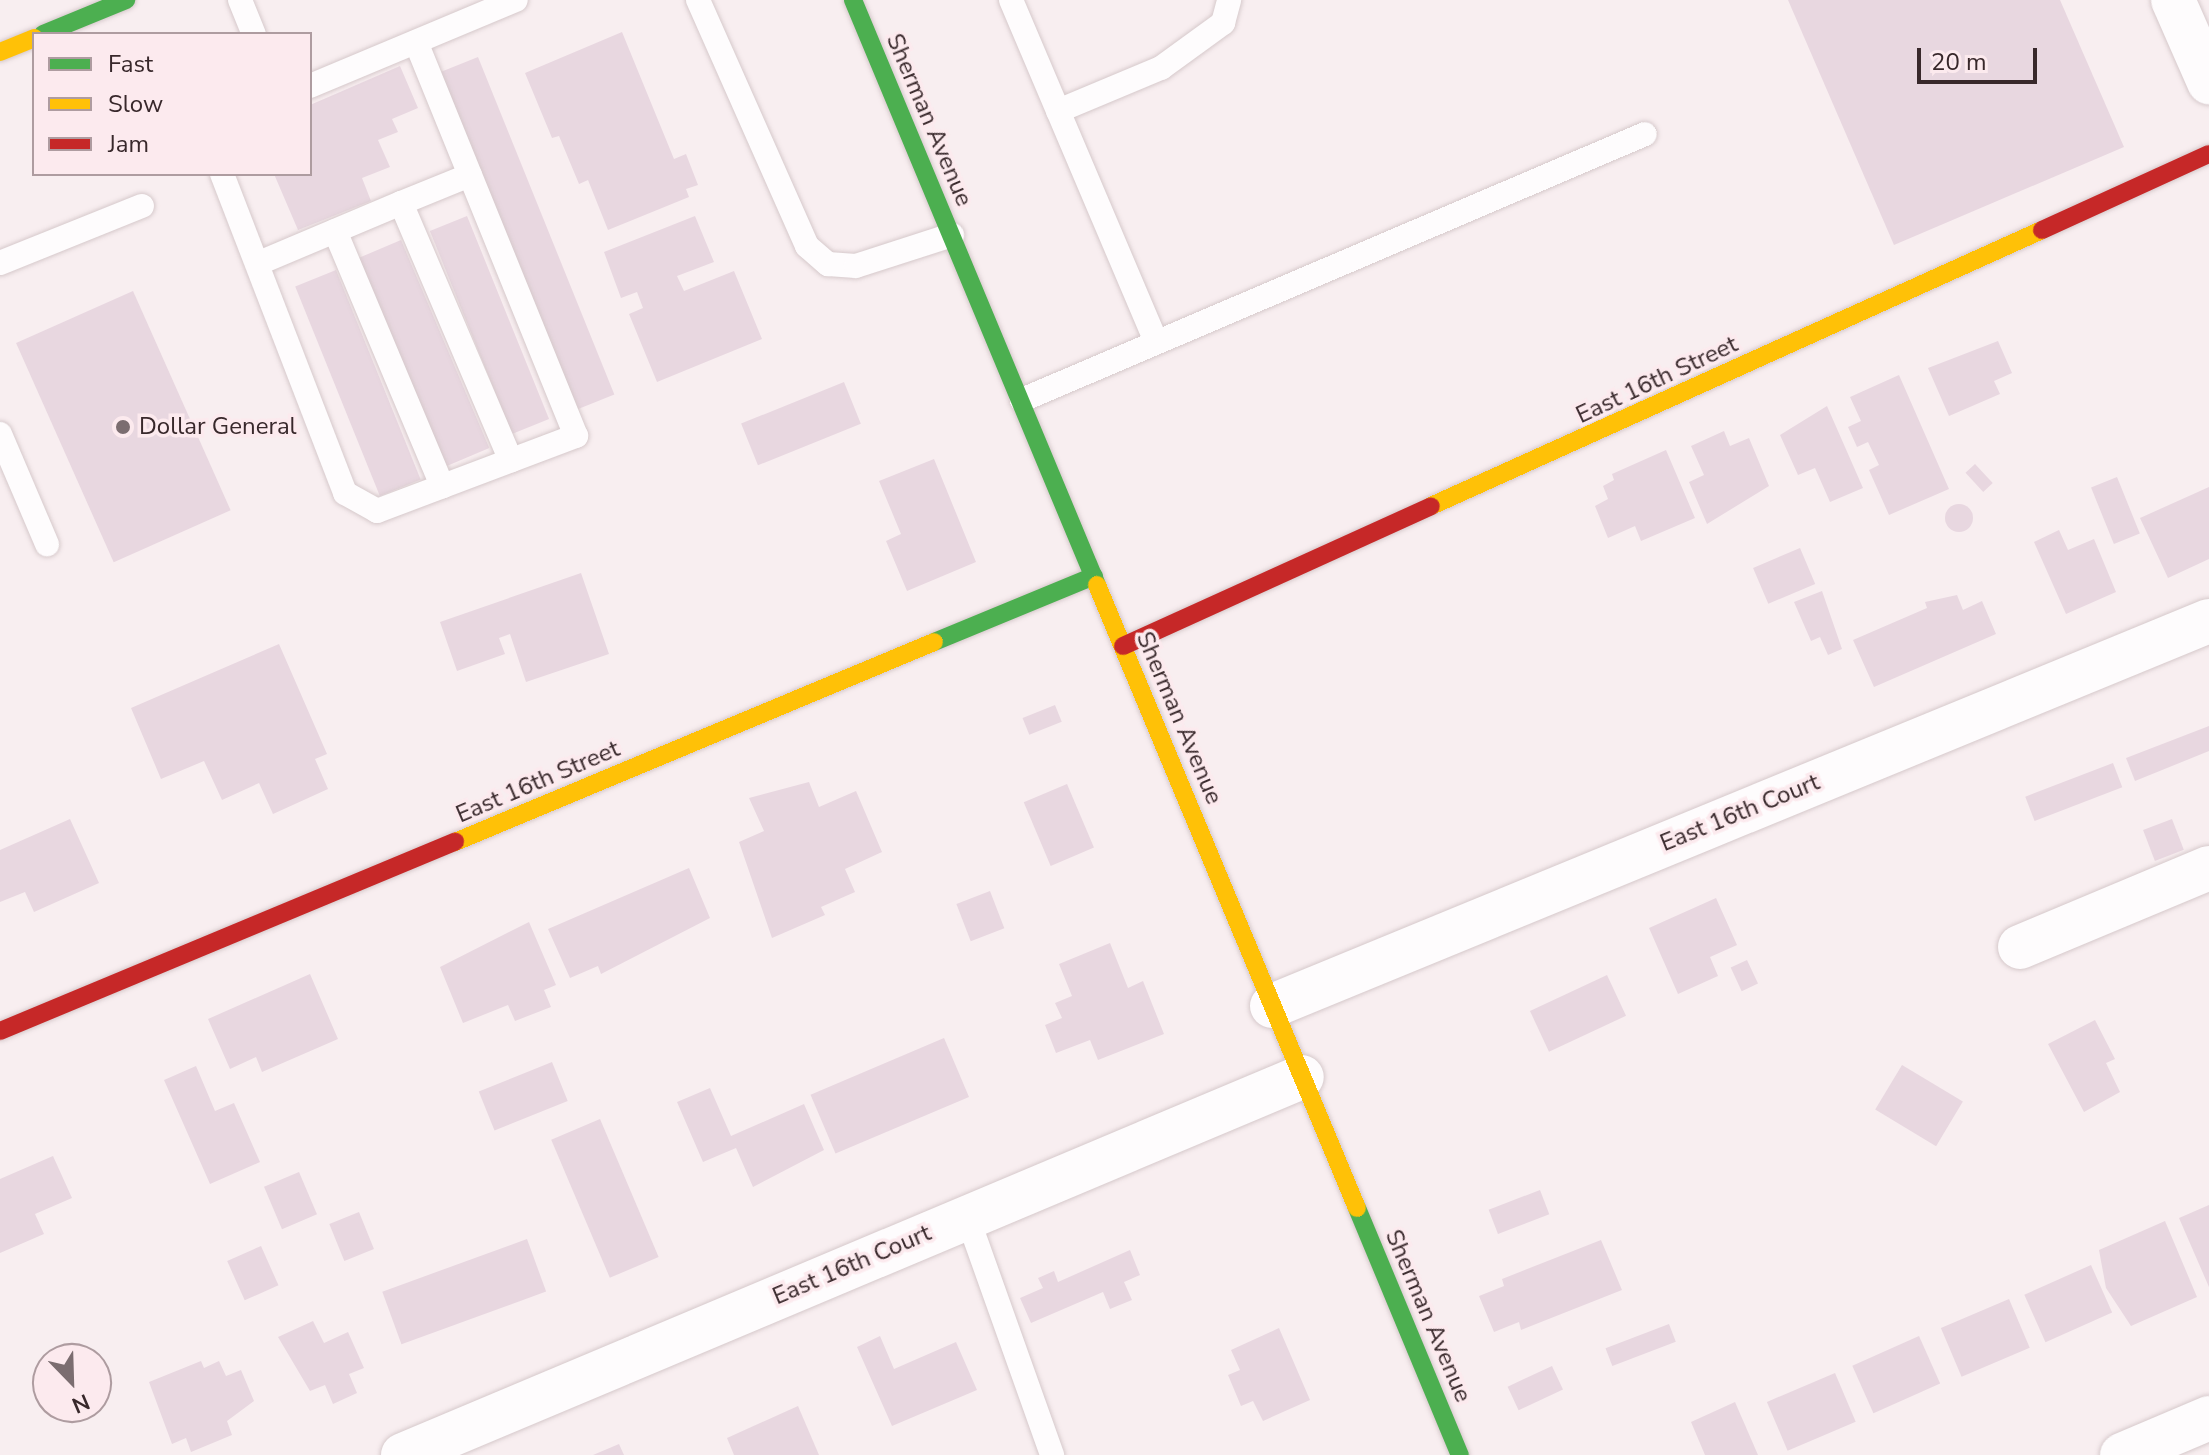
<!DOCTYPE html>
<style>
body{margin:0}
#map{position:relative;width:2209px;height:1455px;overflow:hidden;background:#f8eef0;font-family:"Nunito Sans",sans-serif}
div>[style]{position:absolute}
.building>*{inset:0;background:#e8d7e0;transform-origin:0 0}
.round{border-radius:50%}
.roads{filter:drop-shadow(0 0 2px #d6c9cb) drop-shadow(0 0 2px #d6c9cb)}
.lane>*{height:24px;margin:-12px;padding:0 12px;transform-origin:12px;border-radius:12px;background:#fefcfd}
.street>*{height:44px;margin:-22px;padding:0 22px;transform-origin:22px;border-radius:22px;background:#fefcfd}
.fast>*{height:18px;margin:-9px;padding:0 9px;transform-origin:9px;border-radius:9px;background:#4caf50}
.slow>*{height:18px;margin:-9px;padding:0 9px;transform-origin:9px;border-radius:9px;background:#ffc107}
.jam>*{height:18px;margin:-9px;padding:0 9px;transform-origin:9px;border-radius:9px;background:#c62828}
.dots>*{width:22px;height:22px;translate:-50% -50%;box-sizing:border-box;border:4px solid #fceaee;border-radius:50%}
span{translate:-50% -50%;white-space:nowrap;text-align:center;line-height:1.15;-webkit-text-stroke:7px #fceaee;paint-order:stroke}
.street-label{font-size:24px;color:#38282b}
.poi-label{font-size:24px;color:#38282b}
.left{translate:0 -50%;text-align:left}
.legend{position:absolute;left:32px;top:32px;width:280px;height:144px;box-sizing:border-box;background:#fceaee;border:2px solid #ae9ca0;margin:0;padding:10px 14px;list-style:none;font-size:24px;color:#38282b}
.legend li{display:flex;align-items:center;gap:16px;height:40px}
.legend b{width:40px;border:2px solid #ae9ca0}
.north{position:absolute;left:32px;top:1343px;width:80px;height:80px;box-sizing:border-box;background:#fceaee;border:2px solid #ae9ca0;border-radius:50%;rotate:157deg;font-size:22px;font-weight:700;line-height:32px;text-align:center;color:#38282b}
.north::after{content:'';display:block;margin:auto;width:28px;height:36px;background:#7b6d70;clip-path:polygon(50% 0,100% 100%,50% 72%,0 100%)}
.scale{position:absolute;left:1917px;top:48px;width:120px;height:36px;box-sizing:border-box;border:4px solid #38282b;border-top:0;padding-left:10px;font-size:24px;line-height:28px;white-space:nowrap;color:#38282b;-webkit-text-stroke:6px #fceaee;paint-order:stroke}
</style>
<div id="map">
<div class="building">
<div style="clip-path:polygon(1788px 0,2060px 0,2124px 147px,1894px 245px)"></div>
<div style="clip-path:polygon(622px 32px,674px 159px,686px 154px,698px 185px,686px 189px,689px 197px,608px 230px,588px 180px,579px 184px,559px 136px,552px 138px,525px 73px)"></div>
<div style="left:478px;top:57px;width:364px;height:43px;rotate:68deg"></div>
<div style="clip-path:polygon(400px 66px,418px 108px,392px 119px,398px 132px,378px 140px,390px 167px,362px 178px,371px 201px,298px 230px,274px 174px,310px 174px,310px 105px)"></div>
<div style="left:467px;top:216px;width:219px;height:40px;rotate:68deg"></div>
<div style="clip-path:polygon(695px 216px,714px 262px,677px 276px,684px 291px,734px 271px,762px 339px,657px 382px,629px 314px,643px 308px,637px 292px,621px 298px,604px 252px)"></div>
<div style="left:401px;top:240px;width:226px;height:50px;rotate:67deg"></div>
<div style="left:336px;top:270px;width:226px;height:44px;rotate:68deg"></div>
<div style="left:133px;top:291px;width:240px;height:128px;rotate:66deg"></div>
<div style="clip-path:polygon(1998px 341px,2012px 373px,1994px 381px,2000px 394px,1949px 416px,1928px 368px)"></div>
<div style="clip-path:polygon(1899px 375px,1949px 489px,1889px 515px,1869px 470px,1879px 465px,1868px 442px,1857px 447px,1848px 427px,1861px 421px,1850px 397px)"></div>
<div style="left:844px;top:382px;width:45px;height:111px;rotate:68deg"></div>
<div style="clip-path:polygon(1827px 406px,1863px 488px,1830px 502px,1815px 468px,1798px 475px,1780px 435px)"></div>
<div style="clip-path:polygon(1724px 431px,1730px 446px,1749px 438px,1769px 486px,1707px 524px,1689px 482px,1704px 475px,1691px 446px)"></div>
<div style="clip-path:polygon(1666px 450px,1695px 518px,1641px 541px,1635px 526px,1608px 538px,1595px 506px,1608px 499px,1603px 486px,1614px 480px,1612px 474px)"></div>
<div style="clip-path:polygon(934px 459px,976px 562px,907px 591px,886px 541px,901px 534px,879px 481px)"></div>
<div style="left:1975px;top:464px;width:26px;height:13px;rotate:47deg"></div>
<div style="left:2117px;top:477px;width:61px;height:28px;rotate:68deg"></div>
<div style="clip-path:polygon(2209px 487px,2209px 559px,2168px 578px,2140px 518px)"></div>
<div class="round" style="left:1945px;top:504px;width:28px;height:28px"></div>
<div style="clip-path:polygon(2059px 530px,2068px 550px,2094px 539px,2116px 592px,2066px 614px,2034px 542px)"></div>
<div style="left:1800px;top:548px;width:39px;height:51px;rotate:67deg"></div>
<div style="clip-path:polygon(581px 573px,609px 654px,526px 682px,510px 634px,499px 638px,505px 654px,457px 671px,440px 622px)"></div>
<div style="clip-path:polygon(1822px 591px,1842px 649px,1828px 655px,1820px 637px,1811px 641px,1794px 602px)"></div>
<div style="clip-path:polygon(1957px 595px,1963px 610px,1982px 601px,1996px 634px,1874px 687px,1853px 640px,1927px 608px,1925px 602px)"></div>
<div style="clip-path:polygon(279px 644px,327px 754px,315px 759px,328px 789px,273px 814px,259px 783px,222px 800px,204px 761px,161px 779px,131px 708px)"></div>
<div style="left:1055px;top:705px;width:18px;height:35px;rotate:68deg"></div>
<div style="clip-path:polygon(2209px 726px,2209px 751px,2135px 781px,2126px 758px)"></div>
<div style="left:2113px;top:763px;width:26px;height:94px;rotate:69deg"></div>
<div style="clip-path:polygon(809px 782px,819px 807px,856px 791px,882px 852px,845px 869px,855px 892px,821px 907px,825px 915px,772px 938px,739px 842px,764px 831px,749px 798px)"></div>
<div style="left:1067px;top:784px;width:69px;height:47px;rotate:67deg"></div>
<div style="clip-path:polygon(70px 819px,99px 883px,34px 912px,25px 892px,0 902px,0 850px)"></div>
<div style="left:2172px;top:819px;width:33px;height:31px;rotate:69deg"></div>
<div style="clip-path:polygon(689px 868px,710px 918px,601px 974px,598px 966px,570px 978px,548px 929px)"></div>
<div style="left:990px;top:891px;width:40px;height:36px;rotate:69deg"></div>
<div style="clip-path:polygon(1716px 898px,1737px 945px,1710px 957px,1718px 976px,1678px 994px,1649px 928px)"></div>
<div style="clip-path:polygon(529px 922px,556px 985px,544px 990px,551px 1007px,515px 1021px,508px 1005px,463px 1023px,440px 967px)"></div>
<div style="clip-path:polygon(1110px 943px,1128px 988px,1143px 981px,1164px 1034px,1098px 1060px,1090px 1040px,1056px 1053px,1045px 1025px,1062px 1018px,1055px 1003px,1072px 996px,1059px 964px)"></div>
<div style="left:1747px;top:960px;width:26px;height:18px;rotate:65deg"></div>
<div style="clip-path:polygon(310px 974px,338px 1039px,262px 1072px,256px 1057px,230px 1069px,208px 1019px)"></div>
<div style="left:1607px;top:975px;width:45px;height:85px;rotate:65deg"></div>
<div style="clip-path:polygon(2095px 1020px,2115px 1059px,2106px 1063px,2120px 1092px,2084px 1112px,2048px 1044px)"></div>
<div style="left:944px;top:1038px;width:64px;height:145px;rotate:67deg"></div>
<div style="left:552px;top:1062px;width:42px;height:79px;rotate:68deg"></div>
<div style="left:1902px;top:1065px;width:71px;height:52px;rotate:31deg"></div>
<div style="clip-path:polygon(196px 1066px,215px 1111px,234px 1103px,260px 1162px,210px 1184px,164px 1080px)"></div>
<div style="clip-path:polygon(710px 1088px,731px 1136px,804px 1104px,824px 1150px,753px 1187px,736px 1148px,703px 1162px,677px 1102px)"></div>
<div style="left:600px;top:1119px;width:150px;height:53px;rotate:67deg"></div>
<div style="clip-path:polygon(53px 1156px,72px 1198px,35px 1214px,44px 1234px,0 1253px,0 1179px)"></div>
<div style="left:299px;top:1172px;width:46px;height:38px;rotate:67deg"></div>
<div style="left:1540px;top:1190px;width:26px;height:55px;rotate:69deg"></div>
<div style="clip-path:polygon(2209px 1205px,2209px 1287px,2179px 1218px)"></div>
<div style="left:359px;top:1212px;width:40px;height:32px;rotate:68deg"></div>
<div style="clip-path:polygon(2165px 1221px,2197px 1297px,2131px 1326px,2106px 1288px,2099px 1250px)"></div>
<div style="left:527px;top:1239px;width:56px;height:154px;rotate:70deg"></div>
<div style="clip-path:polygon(1601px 1240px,1622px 1290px,1521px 1330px,1519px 1322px,1494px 1332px,1479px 1296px,1504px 1286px,1502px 1279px)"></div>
<div style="left:261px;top:1246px;width:43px;height:37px;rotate:66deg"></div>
<div style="clip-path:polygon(1130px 1250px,1140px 1275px,1124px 1282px,1132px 1300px,1110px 1309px,1103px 1292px,1031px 1323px,1020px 1298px,1043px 1288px,1038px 1278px,1054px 1271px,1058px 1282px)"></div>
<div style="left:2091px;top:1265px;width:52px;height:73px;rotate:66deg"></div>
<div style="left:2009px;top:1299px;width:53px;height:74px;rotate:67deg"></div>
<div style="clip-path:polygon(313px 1321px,324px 1343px,348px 1332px,364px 1368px,349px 1374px,357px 1393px,333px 1404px,325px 1385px,310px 1391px,278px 1337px)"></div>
<div style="left:1669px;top:1324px;width:19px;height:68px;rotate:69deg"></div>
<div style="clip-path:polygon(1279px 1328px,1310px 1400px,1263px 1421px,1253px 1401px,1241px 1406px,1228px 1375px,1240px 1370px,1231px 1350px)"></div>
<div style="clip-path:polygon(880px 1336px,894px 1369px,956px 1342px,977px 1390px,892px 1426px,857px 1347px)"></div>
<div style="left:1919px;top:1336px;width:52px;height:73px;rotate:66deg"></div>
<div style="clip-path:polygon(201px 1361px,204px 1368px,219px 1361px,226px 1376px,241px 1370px,254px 1401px,227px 1421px,232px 1435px,191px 1452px,186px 1438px,172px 1444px,149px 1382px)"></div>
<div style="left:1552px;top:1366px;width:26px;height:49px;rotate:65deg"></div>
<div style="left:1835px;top:1373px;width:53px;height:74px;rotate:67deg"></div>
<div style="clip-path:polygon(1735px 1402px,1758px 1455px,1705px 1455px,1691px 1422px)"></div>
<div style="clip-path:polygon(798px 1406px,819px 1455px,734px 1455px,727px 1438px)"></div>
<div style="clip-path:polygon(619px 1444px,624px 1455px,593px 1455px)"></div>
</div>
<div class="roads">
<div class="lane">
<div style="left:240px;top:0;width:37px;rotate:68deg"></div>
<div style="left:698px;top:0;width:269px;rotate:66.1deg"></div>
<div style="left:807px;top:246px;width:28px;rotate:41deg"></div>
<div style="left:828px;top:264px;width:28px;rotate:4deg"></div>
<div style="left:856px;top:266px;width:101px;rotate:-17.9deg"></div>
<div style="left:1011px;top:0;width:371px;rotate:67deg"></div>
<div style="left:310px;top:86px;width:223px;rotate:-22.7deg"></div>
<div style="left:1058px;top:111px;width:112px;rotate:-22.7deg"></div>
<div style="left:1161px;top:68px;width:77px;rotate:-36deg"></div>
<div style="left:1223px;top:23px;width:24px;rotate:-75deg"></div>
<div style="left:222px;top:174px;width:342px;rotate:68.9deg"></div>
<div style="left:345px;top:493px;width:37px;rotate:29deg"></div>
<div style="left:377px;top:511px;width:213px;rotate:-20.7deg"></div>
<div style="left:576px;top:436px;width:425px;rotate:-112.1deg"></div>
<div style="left:470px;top:175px;width:74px;rotate:157.9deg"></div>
<div style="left:401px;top:203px;width:280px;rotate:66.9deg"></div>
<div style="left:335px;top:231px;width:277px;rotate:67.2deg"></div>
<div style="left:0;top:263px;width:153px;rotate:-21.9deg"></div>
<div style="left:259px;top:263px;width:154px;rotate:-22.9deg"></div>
<div style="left:1022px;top:400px;width:677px;rotate:-23.12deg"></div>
<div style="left:0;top:434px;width:120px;rotate:66.9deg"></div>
<div style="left:967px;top:1216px;width:254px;rotate:70.4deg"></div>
</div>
<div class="street">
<div style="left:2173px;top:0;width:90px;rotate:66.3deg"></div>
<div style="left:2020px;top:947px;width:205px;rotate:-22.7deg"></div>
<div style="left:1272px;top:1006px;width:1013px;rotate:-22.34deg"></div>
<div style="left:403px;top:1455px;width:975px;rotate:-22.81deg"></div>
<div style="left:2122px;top:1455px;width:95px;rotate:-23deg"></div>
</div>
<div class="fast">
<div style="left:853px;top:0;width:634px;rotate:67.36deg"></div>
<div style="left:43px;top:34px;width:90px;rotate:-22.3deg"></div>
<div style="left:934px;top:642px;width:173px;rotate:-22.4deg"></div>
<div style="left:1357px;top:1208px;width:268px;rotate:67.4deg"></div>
</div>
<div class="slow">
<div style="left:0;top:52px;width:37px;rotate:-22deg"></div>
<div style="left:1431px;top:506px;width:670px;rotate:-24.31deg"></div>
<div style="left:1097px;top:585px;width:675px;rotate:67.35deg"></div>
<div style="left:455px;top:842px;width:519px;rotate:-22.66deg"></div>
</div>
<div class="jam">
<div style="left:2042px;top:230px;width:183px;rotate:-24.5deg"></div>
<div style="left:1123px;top:646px;width:338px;rotate:-24.4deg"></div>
<div style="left:0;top:1031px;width:493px;rotate:-22.6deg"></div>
</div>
</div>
<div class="dots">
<div style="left:123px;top:427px;background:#7b6d70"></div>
</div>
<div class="street-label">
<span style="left:929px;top:120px;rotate:67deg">Sherman Avenue</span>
<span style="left:1657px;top:380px;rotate:-25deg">East 16th Street</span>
<span style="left:1179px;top:718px;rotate:67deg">Sherman Avenue</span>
<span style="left:538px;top:782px;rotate:-23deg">East 16th Street</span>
<span style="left:1740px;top:813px;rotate:-22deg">East 16th Court</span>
<span style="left:852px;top:1265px;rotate:-23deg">East 16th Court</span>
<span style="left:1428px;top:1316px;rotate:67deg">Sherman Avenue</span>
</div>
<div class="poi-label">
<span class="left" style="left:139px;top:427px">Dollar General</span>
</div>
<ul class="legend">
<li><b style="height:10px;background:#4caf50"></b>Fast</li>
<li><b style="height:10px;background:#ffc107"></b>Slow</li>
<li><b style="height:10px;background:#c62828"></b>Jam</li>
</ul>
<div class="north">N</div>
<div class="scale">20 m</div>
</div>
